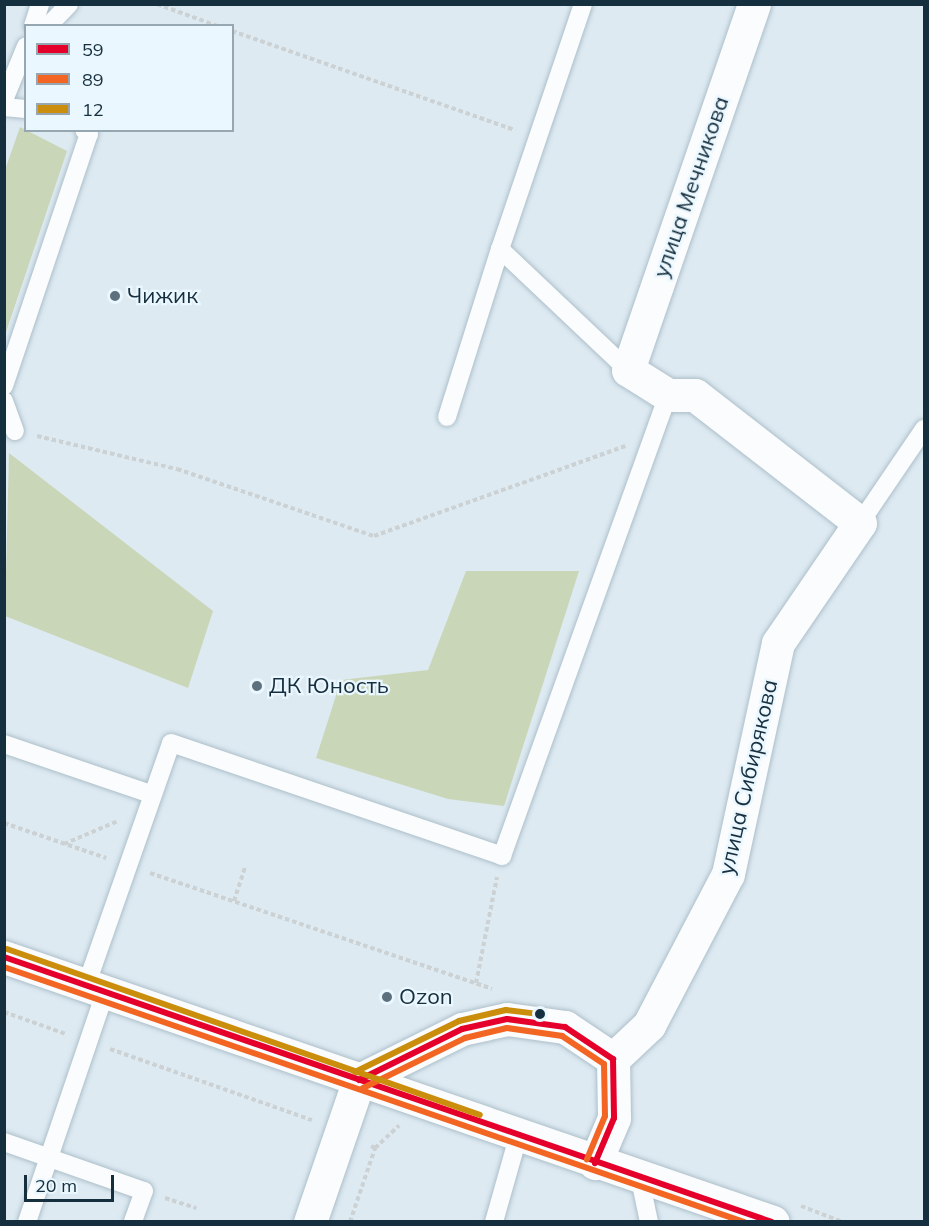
<!DOCTYPE html>
<meta charset="utf-8">
<style>
body{margin:0}
#map{position:relative;width:929px;height:1226px;overflow:hidden;background:#ddeaf2;font-family:Mulish,sans-serif}
div>[style]{position:absolute}
.green>*{inset:0;background:#cad6b8}
.path>*{height:4px;margin-top:-2px;transform-origin:0;background:repeating-linear-gradient(90deg,#ccd1d4 0 4.5px,transparent 0 7.5px)}
.roads{filter:drop-shadow(0 0 2px #adbfc9) drop-shadow(0 0 2px #adbfc9)}
.service>*{height:18px;margin:-9px;padding:0 9px;transform-origin:9px;border-radius:9px;background:#fafcfd}
.minor>*{height:33px;margin:-16.5px;padding:0 16.5px;transform-origin:16.5px;border-radius:16.5px;background:#fafcfd}
.tertiary>*{height:33px;margin:-16.5px;padding:0 16.5px;transform-origin:16.5px;border-radius:16.5px;background:#fafcfd}
.bus-1>*{height:6px;margin:-3px;padding:0 3px;transform-origin:3px;border-radius:3px;background:#e4002b}
.bus-2>*{height:6px;margin:-3px;padding:0 3px;transform-origin:3px;border-radius:3px;background:#f26522}
.bus-3>*{height:6px;margin:-3px;padding:0 3px;transform-origin:3px;border-radius:3px;background:#ca8e0c}
.dots>*{width:16px;height:16px;translate:-50% -50%;box-sizing:border-box;border:3px solid #ebf7ff;border-radius:50%}
span{translate:-50% -50%;white-space:nowrap;text-align:center;line-height:1.15;-webkit-text-stroke:4.5px #ebf7ff;paint-order:stroke}
.street-label{font-size:22px;color:#162f3e}
.poi-label{font-size:22px;color:#162f3e}
.left{translate:0 -50%;text-align:left}
.frame{position:absolute;inset:0;border:6px solid #162f3e;pointer-events:none}
.legend{position:absolute;left:24px;top:24px;width:210px;height:108px;box-sizing:border-box;background:#ebf7ff;border:2px solid #96a7b2;margin:0;padding:8px 10px;list-style:none;font-size:18px;color:#162f3e}
.legend li{display:flex;align-items:center;gap:12px;height:30px}
.legend b{width:30px;border:2px solid #96a7b2}
.scale{position:absolute;left:24px;top:1175px;width:90px;height:27px;box-sizing:border-box;border:3px solid #162f3e;border-top:0;padding-left:8px;font-size:18px;line-height:21px;white-space:nowrap;color:#162f3e;-webkit-text-stroke:4px #ebf7ff;paint-order:stroke}
</style>
<div id="map">
<div class="green">
<div style="clip-path:polygon(20px 127px,67px 151px,5px 335px,5px 170px)"></div>
<div style="clip-path:polygon(9px 453px,213px 611px,188px 688px,5px 616px)"></div>
<div style="clip-path:polygon(466px 571px,579px 571px,504px 806px,448px 799px,316px 758px,341px 680px,428px 670px)"></div>
</div>
<div class="path">
<div style="left:157px;top:4px;width:64px;rotate:20.1deg"></div>
<div style="left:232px;top:31px;width:300px;rotate:19.3deg"></div>
<div style="left:37px;top:436px;width:144px;rotate:13.3deg"></div>
<div style="left:177px;top:469px;width:208px;rotate:18.8deg"></div>
<div style="left:374px;top:536px;width:267px;rotate:-19.7deg"></div>
<div style="left:4px;top:823px;width:108px;rotate:18.9deg"></div>
<div style="left:64px;top:844px;width:59px;rotate:-23.1deg"></div>
<div style="left:150px;top:873px;width:361px;rotate:18.7deg"></div>
<div style="left:234px;top:901px;width:36px;rotate:-72deg"></div>
<div style="left:476px;top:983px;width:108px;rotate:-78.8deg"></div>
<div style="left:4px;top:1012px;width:66px;rotate:19.5deg"></div>
<div style="left:110px;top:1049px;width:214px;rotate:19.4deg"></div>
<div style="left:375px;top:1148px;width:33px;rotate:-43deg"></div>
<div style="left:165px;top:1198px;width:33px;rotate:18deg"></div>
<div style="left:801px;top:1206px;width:45px;rotate:20.9deg"></div>
<div style="left:350px;top:1222px;width:78px;rotate:-71.3deg"></div>
<div style="left:375px;top:1148px;width:7px;rotate:-153deg"></div>
</div>
<div class="roads">
<div class="service">
<div style="left:583px;top:4px;width:259px;rotate:108.7deg"></div>
<div style="left:500px;top:249px;width:176px;rotate:43.4deg"></div>
<div style="left:33px;top:26px;width:23px;rotate:-72deg"></div>
<div style="left:48px;top:26px;width:30px;rotate:-46deg"></div>
<div style="left:4px;top:100px;width:58px;rotate:-67.8deg"></div>
<div style="left:4px;top:107px;width:22px;rotate:5deg"></div>
<div style="left:4px;top:386px;width:266px;rotate:-71.4deg"></div>
<div style="left:89px;top:134px;width:6px;rotate:-141deg"></div>
<div style="left:4px;top:401px;width:32px;rotate:70deg"></div>
<div style="left:447px;top:417px;width:176px;rotate:-72.5deg"></div>
<div style="left:860px;top:523px;width:114px;rotate:-55.8deg"></div>
<div style="left:4px;top:744px;width:155px;rotate:18.8deg"></div>
<div style="left:86px;top:986px;width:257px;rotate:-70.7deg"></div>
<div style="left:171px;top:743px;width:350px;rotate:18.8deg"></div>
<div style="left:502px;top:856px;width:490px;rotate:-70.2deg"></div>
<div style="left:4px;top:1142px;width:148px;rotate:19.3deg"></div>
<div style="left:144px;top:1191px;width:33px;rotate:110deg"></div>
<div style="left:640px;top:1179px;width:44px;rotate:78.2deg"></div>
<div style="left:27px;top:1222px;width:242px;rotate:-71.2deg"></div>
<div style="left:494px;top:1222px;width:88px;rotate:-74.2deg"></div>
</div>
<div class="minor">
<div style="left:613px;top:1059px;width:50px;rotate:-43.4deg"></div>
<div style="left:649px;top:1025px;width:170px;rotate:-62.4deg"></div>
<div style="left:728px;top:874px;width:236px;rotate:-77.8deg"></div>
<div style="left:778px;top:643px;width:145px;rotate:-55.7deg"></div>
<div style="left:860px;top:523px;width:209px;rotate:-142.2deg"></div>
<div style="left:695px;top:395px;width:27px;rotate:180deg"></div>
<div style="left:668px;top:395px;width:47px;rotate:-148deg"></div>
<div style="left:628px;top:370px;width:387px;rotate:-71deg"></div>
<div style="left:310px;top:1222px;width:150px;rotate:-71deg"></div>
<div style="left:359px;top:1080px;width:115px;rotate:-26.3deg"></div>
<div style="left:462px;top:1029px;width:46px;rotate:-12.5deg"></div>
<div style="left:507px;top:1019px;width:59px;rotate:7.9deg"></div>
<div style="left:565px;top:1027px;width:58px;rotate:33.7deg"></div>
<div style="left:613px;top:1059px;width:59px;rotate:89deg"></div>
<div style="left:614px;top:1118px;width:49px;rotate:112.9deg"></div>
</div>
<div class="tertiary">
<div style="left:4px;top:957px;width:813px;rotate:19.01deg"></div>
</div>
</div>
<div class="bus-1">
<div style="left:4px;top:957px;width:812px;rotate:19.04deg"></div>
<div style="left:359px;top:1080px;width:115px;rotate:-26.3deg"></div>
<div style="left:462px;top:1029px;width:46px;rotate:-12.5deg"></div>
<div style="left:507px;top:1019px;width:59px;rotate:7.9deg"></div>
<div style="left:565px;top:1027px;width:58px;rotate:33.7deg"></div>
<div style="left:613px;top:1059px;width:59px;rotate:89deg"></div>
<div style="left:614px;top:1118px;width:49px;rotate:112.9deg"></div>
</div>
<div class="bus-2">
<div style="left:4px;top:967px;width:783px;rotate:19.01deg"></div>
<div style="left:363px;top:1088px;width:114px;rotate:-26.1deg"></div>
<div style="left:465px;top:1038px;width:43px;rotate:-13.4deg"></div>
<div style="left:507px;top:1028px;width:56px;rotate:8.3deg"></div>
<div style="left:562px;top:1036px;width:50px;rotate:33.7deg"></div>
<div style="left:604px;top:1064px;width:52px;rotate:88.9deg"></div>
<div style="left:605px;top:1116px;width:47px;rotate:112.7deg"></div>
</div>
<div class="bus-3">
<div style="left:7px;top:949px;width:501px;rotate:19.34deg"></div>
<div style="left:355px;top:1072px;width:116px;rotate:-26.1deg"></div>
<div style="left:459px;top:1021px;width:48px;rotate:-13.2deg"></div>
<div style="left:506px;top:1010px;width:34px;rotate:7deg"></div>
</div>
<div class="dots">
<div style="left:115px;top:296px;background:#5c707d"></div>
<div style="left:257px;top:686px;background:#5c707d"></div>
<div style="left:387px;top:997px;background:#5c707d"></div>
<div style="left:540px;top:1014px;background:#162f3e"></div>
</div>
<div class="street-label">
<span style="left:691px;top:187px;rotate:-71deg">улица Мечникова</span>
<span style="left:748px;top:777px;rotate:-77deg">улица Сибирякова</span>
</div>
<div class="poi-label">
<span class="left" style="left:127px;top:296px">Чижик</span>
<span class="left" style="left:269px;top:686px">ДК Юность</span>
<span class="left" style="left:399px;top:997px">Ozon</span>
</div>
<div class="frame"></div>
<ul class="legend">
<li><b style="height:8px;background:#e4002b"></b>59</li>
<li><b style="height:8px;background:#f26522"></b>89</li>
<li><b style="height:8px;background:#ca8e0c"></b>12</li>
</ul>
<div class="scale">20 m</div>
</div>
